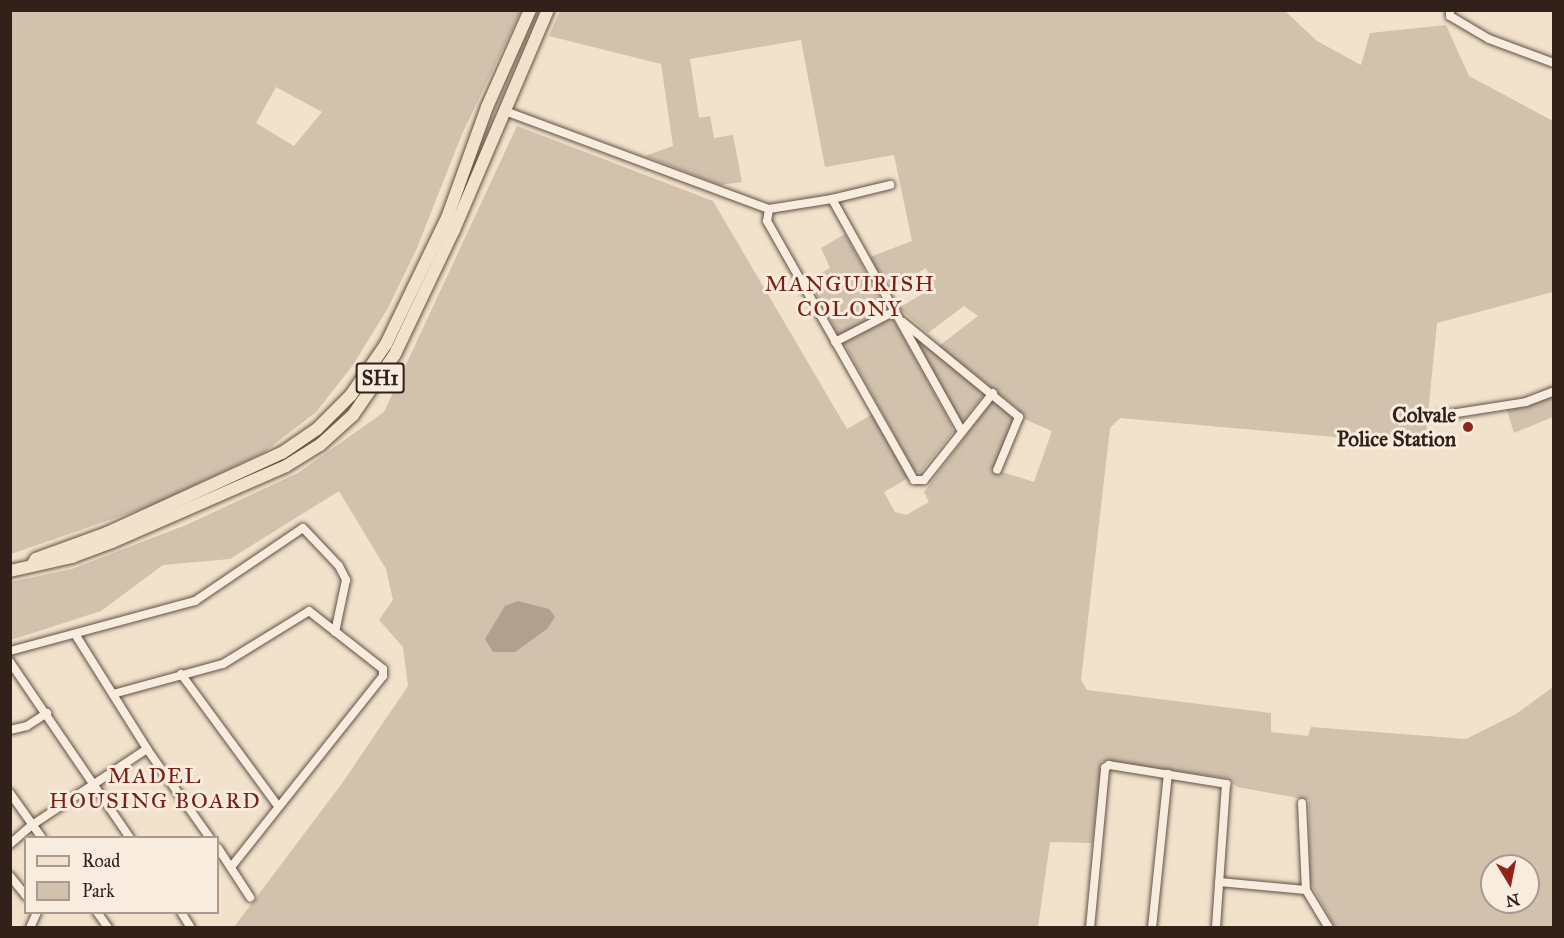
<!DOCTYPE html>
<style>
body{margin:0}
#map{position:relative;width:1564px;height:938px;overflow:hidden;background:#f2e2cb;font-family:"IM FELL Great Primer",serif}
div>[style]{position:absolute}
.green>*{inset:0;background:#d1c1ad}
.water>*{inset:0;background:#b0a08e}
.roads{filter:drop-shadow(0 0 2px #615145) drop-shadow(0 0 2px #615145)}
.street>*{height:8px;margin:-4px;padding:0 4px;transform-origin:4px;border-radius:4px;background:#f7ecdd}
.primary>*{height:12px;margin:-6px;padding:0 6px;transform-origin:6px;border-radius:6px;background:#f2e2cb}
.dots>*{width:16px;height:16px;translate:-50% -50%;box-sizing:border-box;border:3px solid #f7ecdd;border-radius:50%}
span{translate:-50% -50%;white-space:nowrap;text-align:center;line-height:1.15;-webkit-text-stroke:6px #f7ecdd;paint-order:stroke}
.shield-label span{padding:2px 4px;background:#f7ecdd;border:2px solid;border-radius:4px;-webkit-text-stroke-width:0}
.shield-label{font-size:20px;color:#312118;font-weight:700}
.poi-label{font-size:21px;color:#312118;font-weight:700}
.right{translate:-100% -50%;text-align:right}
.neighbourhood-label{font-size:22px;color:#7a1f14;letter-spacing:1.5px}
.frame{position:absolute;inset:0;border:12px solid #312118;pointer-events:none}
.legend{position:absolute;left:24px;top:836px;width:195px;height:78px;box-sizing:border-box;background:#f7ecdd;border:2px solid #a89b8e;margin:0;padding:8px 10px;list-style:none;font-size:18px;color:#312118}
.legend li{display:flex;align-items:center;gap:12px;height:30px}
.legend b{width:30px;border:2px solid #a89b8e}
.north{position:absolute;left:1480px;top:854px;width:60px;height:60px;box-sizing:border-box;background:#f7ecdd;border:2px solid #a89b8e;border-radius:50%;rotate:170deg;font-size:16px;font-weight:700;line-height:24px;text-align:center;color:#312118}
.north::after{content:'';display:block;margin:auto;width:21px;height:27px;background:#8f2418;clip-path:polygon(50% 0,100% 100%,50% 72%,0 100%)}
</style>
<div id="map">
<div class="green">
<div style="clip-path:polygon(evenodd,11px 10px,521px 11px,462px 134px,417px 248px,388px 308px,353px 365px,316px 412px,263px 453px,150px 506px,11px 554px,11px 10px,276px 87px,322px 112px,294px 146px,256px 123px,276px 87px)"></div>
<div style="clip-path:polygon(evenodd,560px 11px,1285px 11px,1317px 41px,1361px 65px,1370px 33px,1446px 25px,1469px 76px,1553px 121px,1553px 292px,1437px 323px,1425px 445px,1120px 418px,1110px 428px,1081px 680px,1087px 690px,1271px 713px,1271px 732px,1308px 736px,1311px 727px,1466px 739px,1516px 714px,1553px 687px,1553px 927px,1335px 927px,1310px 882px,1309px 800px,1237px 787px,1227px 778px,1102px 761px,1092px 843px,1050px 842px,1038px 927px,234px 927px,343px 782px,408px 686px,403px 647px,379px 620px,393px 600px,386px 569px,339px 491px,230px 559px,163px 565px,101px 611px,11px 640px,10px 582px,72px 569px,186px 525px,298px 473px,384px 412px,517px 126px,713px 201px,847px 429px,873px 414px,908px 478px,884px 492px,895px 512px,906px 515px,929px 502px,924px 492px,993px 400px,1015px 420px,993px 469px,1034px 482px,1052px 431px,1024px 419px,1017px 408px,939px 346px,978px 316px,964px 306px,928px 333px,899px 308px,935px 286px,926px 268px,888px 290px,870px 257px,912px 241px,894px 155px,825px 167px,801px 40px,690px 59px,699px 118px,710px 116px,714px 138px,733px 135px,742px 182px,720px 185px,645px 156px,673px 146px,661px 64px,549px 36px,560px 11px,1492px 866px,1528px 866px,1528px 902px,1492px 902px,1492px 866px)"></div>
<div style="clip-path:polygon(845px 234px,887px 311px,839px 337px,809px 280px,830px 268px,821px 248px)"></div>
<div style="clip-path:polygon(892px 317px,951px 424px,953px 432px,921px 472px,915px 472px,844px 343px)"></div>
<div style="clip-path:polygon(913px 335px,985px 393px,960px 424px)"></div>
<div style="clip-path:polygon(1553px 397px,1553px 417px,1514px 433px,1507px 410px)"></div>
</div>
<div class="water">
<div style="clip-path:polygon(518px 601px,549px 609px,555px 617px,547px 629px,515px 652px,493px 652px,485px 639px,505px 606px)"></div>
</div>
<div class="roads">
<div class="street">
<div style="left:1450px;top:10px;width:6px;rotate:90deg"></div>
<div style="left:1450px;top:16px;width:45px;rotate:30.5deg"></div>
<div style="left:1489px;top:39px;width:69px;rotate:20.3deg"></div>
<div style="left:505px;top:111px;width:282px;rotate:20.4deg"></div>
<div style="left:769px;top:209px;width:64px;rotate:-9deg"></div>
<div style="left:832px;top:199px;width:265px;rotate:60.8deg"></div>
<div style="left:832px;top:199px;width:60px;rotate:-13.6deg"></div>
<div style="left:769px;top:209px;width:12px;rotate:99deg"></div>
<div style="left:767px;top:221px;width:298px;rotate:60.4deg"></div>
<div style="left:914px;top:480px;width:10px"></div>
<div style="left:924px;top:480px;width:111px;rotate:-51.6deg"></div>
<div style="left:903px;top:322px;width:150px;rotate:39.3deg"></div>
<div style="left:1019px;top:417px;width:57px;rotate:112.5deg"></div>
<div style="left:835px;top:342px;width:68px;rotate:-27.3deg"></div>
<div style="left:1438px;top:416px;width:89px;rotate:-9deg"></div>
<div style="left:1526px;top:402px;width:30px;rotate:-21deg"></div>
<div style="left:75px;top:634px;width:136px;rotate:57.9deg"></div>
<div style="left:147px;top:749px;width:109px;rotate:54.7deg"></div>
<div style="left:10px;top:651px;width:192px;rotate:-15.1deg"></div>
<div style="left:195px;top:601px;width:130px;rotate:-34.1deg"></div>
<div style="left:303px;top:528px;width:52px;rotate:46.5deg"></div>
<div style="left:339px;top:566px;width:16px;rotate:63deg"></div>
<div style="left:346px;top:580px;width:53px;rotate:101.9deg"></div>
<div style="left:10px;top:662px;width:213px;rotate:55.7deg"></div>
<div style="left:181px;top:674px;width:164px;rotate:53.7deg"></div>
<div style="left:113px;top:694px;width:114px;rotate:-15.3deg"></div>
<div style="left:223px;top:664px;width:101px;rotate:-31.6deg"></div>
<div style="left:309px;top:611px;width:94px;rotate:38.1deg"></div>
<div style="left:383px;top:669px;width:7px;rotate:90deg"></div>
<div style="left:383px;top:676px;width:244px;rotate:128.5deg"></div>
<div style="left:10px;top:730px;width:17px;rotate:-13deg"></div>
<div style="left:27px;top:726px;width:24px;rotate:-33deg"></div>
<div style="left:10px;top:793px;width:55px;rotate:54.6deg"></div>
<div style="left:1302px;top:803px;width:87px;rotate:87.4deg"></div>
<div style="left:10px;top:844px;width:29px;rotate:-41deg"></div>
<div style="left:32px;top:825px;width:138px;rotate:-33.5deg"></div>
<div style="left:218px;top:848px;width:59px;rotate:56.9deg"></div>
<div style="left:10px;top:876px;width:26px;rotate:51deg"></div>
<div style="left:1219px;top:882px;width:87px;rotate:5.3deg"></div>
<div style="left:1306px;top:890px;width:44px;rotate:58.8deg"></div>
<div style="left:97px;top:912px;width:19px;rotate:55deg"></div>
<div style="left:181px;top:912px;width:19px;rotate:58deg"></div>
<div style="left:30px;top:928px;width:17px;rotate:-66deg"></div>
<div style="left:1090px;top:928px;width:161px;rotate:-84.6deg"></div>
<div style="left:1105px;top:768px;width:5px;rotate:-37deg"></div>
<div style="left:1109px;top:765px;width:119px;rotate:9.2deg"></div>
<div style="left:1226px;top:784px;width:144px;rotate:94deg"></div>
<div style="left:1152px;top:928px;width:155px;rotate:-84.1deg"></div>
</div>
<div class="primary">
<div style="left:32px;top:565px;width:7px;rotate:-56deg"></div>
<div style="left:36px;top:559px;width:76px;rotate:-20.1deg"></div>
<div style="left:107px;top:533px;width:192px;rotate:-24.6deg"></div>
<div style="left:282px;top:453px;width:42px;rotate:-34.4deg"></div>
<div style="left:317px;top:429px;width:48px;rotate:-45deg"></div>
<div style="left:351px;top:395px;width:62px;rotate:-55.5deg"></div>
<div style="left:386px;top:344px;width:140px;rotate:-64.2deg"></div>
<div style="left:447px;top:218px;width:118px;rotate:-70.2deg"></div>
<div style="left:487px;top:107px;width:106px;rotate:-66.1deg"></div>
<div style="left:10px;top:571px;width:64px;rotate:-12.7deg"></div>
<div style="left:72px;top:557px;width:43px;rotate:-20.6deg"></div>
<div style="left:112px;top:542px;width:190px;rotate:-23.6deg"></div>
<div style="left:286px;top:466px;width:40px;rotate:-32deg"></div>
<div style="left:320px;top:445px;width:45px;rotate:-42.3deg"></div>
<div style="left:353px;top:415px;width:74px;rotate:-55.5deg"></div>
<div style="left:395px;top:354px;width:137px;rotate:-64.6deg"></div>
<div style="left:454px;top:230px;width:239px;rotate:-66.9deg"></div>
</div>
</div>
<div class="dots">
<div style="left:1468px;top:427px;background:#8f2418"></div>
</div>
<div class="shield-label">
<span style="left:380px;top:378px">SH1</span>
</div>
<div class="poi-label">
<span class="right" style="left:1456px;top:427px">Colvale<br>Police Station</span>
</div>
<div class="neighbourhood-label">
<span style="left:850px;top:296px">MANGUIRISH<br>COLONY</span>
<span style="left:155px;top:788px">MADEL<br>HOUSING BOARD</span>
</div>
<div class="frame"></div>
<ul class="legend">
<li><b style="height:8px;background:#f2e2cb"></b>Road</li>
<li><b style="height:16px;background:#d1c1ad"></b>Park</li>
</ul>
<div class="north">N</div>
</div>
